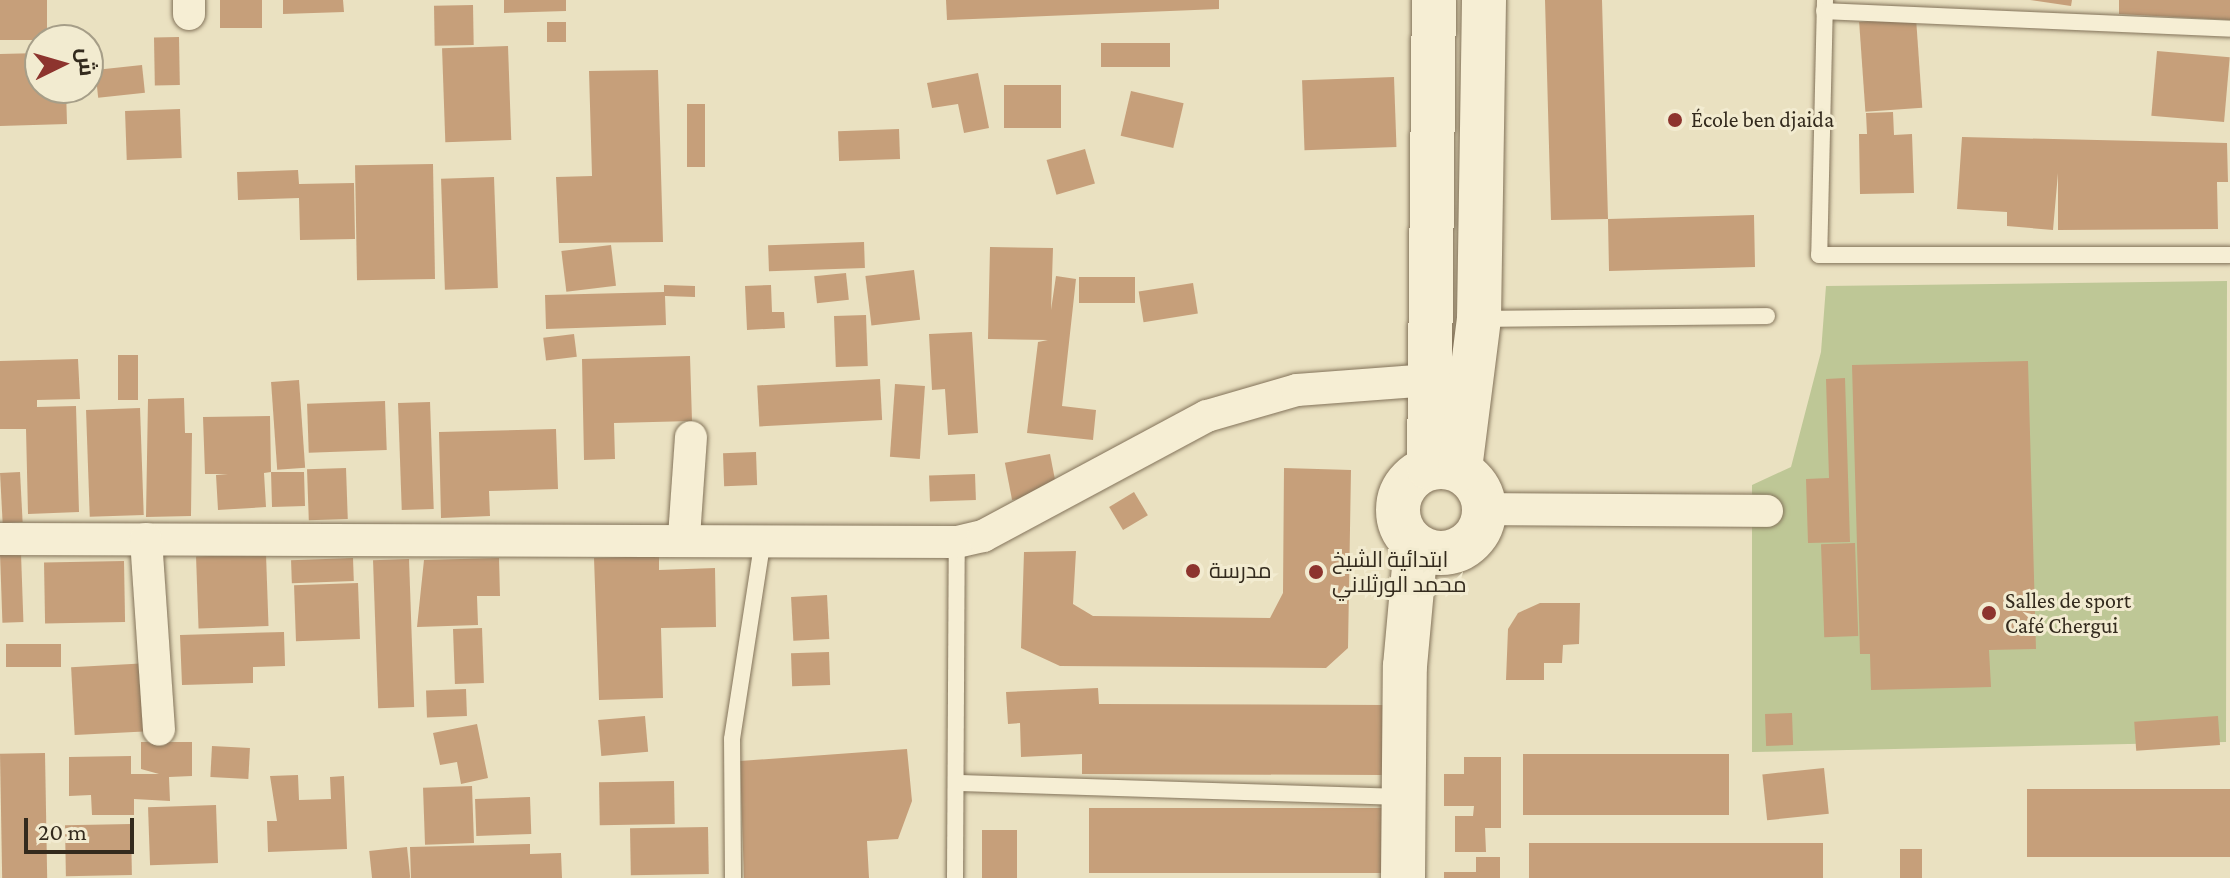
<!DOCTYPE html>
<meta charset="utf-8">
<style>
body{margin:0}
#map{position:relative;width:2230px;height:878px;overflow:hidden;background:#eae1c1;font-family:"Crimson Pro",Cairo,serif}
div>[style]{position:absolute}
.green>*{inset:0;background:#bec796}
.building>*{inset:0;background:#c69f7a;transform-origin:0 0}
.roads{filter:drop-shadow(0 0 2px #83735a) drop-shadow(0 0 2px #83735a)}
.lane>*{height:16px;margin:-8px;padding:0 8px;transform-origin:8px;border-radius:8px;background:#f6eed4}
.street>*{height:32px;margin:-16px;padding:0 16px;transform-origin:16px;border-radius:16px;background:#f6eed4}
.secondary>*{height:44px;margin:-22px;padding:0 22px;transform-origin:22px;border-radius:22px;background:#f6eed4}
.secondary>.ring{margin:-22px;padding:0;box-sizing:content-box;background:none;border:44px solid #f6eed4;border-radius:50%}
.dots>*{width:22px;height:22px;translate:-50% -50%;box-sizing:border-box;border:4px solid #f2ebd0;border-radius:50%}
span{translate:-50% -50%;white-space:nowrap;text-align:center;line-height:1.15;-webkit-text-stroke:6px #f2ebd0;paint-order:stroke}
.poi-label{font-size:22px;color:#332a1d}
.left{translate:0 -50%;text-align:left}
.north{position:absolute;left:24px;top:24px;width:80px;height:80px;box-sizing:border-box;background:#f2ebd0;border:2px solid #a69e88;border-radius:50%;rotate:85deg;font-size:22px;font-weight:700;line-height:32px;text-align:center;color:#332a1d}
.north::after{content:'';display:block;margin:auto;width:28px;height:36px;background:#8d342e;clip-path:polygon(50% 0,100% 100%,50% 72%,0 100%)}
.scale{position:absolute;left:24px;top:818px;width:110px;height:36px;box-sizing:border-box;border:4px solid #332a1d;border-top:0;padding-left:10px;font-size:24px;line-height:28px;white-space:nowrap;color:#332a1d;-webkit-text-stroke:6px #f2ebd0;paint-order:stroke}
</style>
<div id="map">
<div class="green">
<div style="clip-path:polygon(2227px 281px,2226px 742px,1752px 752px,1752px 485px,1791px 467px,1821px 352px,1826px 286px)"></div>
</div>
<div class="building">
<div style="left:0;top:0;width:47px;height:40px"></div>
<div style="left:220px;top:0;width:42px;height:28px"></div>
<div style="clip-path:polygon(283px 0,343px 0,344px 12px,283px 14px)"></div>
<div style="clip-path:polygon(504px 0,566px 0,566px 11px,504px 13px)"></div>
<div style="clip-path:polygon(946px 0,1219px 0,1219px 9px,947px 20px)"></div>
<div style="clip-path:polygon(1545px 0,1602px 0,1608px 219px,1754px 215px,1755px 267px,1609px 271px,1608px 219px,1551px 220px)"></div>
<div style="clip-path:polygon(2030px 0,2072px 0,2071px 6px)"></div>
<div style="clip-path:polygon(2119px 0,2230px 0,2230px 20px,2119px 14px)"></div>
<div style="left:473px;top:5px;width:40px;height:39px;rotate:89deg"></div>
<div style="left:1916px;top:18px;width:90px;height:57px;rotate:86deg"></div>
<div style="left:547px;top:22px;width:19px;height:20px"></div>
<div style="left:179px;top:37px;width:48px;height:25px;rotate:89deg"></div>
<div style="left:1170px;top:43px;width:24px;height:69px;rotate:90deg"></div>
<div style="left:508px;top:46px;width:94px;height:66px;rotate:88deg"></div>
<div style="left:2157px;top:51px;width:73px;height:65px;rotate:5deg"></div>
<div style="clip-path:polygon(40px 53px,40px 88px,66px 88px,67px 124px,0 126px,0 54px)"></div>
<div style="left:142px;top:65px;width:28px;height:47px;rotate:84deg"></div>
<div style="clip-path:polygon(658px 70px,663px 242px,559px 243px,556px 177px,592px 176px,589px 71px)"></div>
<div style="clip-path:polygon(978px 73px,989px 128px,964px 133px,958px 104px,932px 108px,927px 83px)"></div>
<div style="left:1394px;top:77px;width:70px;height:92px;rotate:88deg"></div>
<div style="left:1061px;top:85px;width:43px;height:57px;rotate:90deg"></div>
<div style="left:1131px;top:91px;width:54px;height:46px;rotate:13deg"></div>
<div style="left:687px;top:104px;width:18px;height:63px"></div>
<div style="left:180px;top:109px;width:49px;height:55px;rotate:88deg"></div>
<div style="clip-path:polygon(1893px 112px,1894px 135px,1912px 134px,1914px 193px,1860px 194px,1859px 134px,1867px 134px,1866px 113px)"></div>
<div style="left:899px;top:129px;width:30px;height:61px;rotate:88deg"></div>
<div style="clip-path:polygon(1962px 137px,2227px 143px,2228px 182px,2217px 182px,2218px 229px,2058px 230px,2058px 173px,2053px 230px,2007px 226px,2007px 212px,1957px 209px)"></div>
<div style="left:1085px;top:149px;width:36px;height:40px;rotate:74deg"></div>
<div style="left:433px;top:164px;width:115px;height:78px;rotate:89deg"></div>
<div style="clip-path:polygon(298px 170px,299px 184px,354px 183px,355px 239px,300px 240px,299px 198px,238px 200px,237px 172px)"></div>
<div style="left:494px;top:177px;width:111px;height:53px;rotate:88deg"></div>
<div style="left:864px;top:242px;width:26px;height:96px;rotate:88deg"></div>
<div style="left:611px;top:245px;width:41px;height:50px;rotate:83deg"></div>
<div style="clip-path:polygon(990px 247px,1053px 248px,1051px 310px,1056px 276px,1076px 279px,1062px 406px,1096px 410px,1093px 440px,1027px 433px,1038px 342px,1048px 340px,988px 339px)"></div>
<div style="left:914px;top:270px;width:50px;height:49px;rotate:83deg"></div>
<div style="left:846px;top:273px;width:27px;height:32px;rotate:84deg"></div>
<div style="left:1135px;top:277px;width:26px;height:56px;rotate:90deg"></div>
<div style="left:1193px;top:283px;width:31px;height:55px;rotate:81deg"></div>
<div style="clip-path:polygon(664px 285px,695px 286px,695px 297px,665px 296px,666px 325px,546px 329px,545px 295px,664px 292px)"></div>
<div style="clip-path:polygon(771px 285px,772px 312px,784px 312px,785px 328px,747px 330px,745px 286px)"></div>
<div style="left:866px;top:315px;width:51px;height:32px;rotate:88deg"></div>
<div style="clip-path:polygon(972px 332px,978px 433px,948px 435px,945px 389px,932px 390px,929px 334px)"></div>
<div style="left:574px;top:334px;width:23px;height:31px;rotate:83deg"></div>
<div style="left:118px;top:355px;width:20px;height:45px"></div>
<div style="clip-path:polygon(690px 356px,692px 421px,614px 423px,615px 459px,584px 460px,582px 359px)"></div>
<div style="clip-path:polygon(78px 359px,80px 399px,37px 400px,37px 407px,76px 406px,79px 512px,28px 514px,26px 429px,0 429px,0 361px)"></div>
<div style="clip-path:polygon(2028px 361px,2036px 649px,1989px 650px,1991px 687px,1871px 690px,1870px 654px,1860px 654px,1852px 365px)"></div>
<div style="clip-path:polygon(1845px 378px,1850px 542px,1808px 543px,1806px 479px,1829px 478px,1826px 379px)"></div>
<div style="left:880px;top:379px;width:41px;height:123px;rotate:87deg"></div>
<div style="left:299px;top:380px;width:88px;height:28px;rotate:86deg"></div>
<div style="left:895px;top:384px;width:30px;height:73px;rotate:4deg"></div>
<div style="clip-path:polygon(184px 398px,185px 433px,192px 433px,191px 516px,146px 517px,148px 399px)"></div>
<div style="left:385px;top:401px;width:49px;height:78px;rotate:88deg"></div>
<div style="left:430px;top:402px;width:107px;height:32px;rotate:88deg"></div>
<div style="left:140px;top:408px;width:107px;height:54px;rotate:88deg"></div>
<div style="clip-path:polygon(270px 416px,271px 472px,304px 472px,305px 506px,272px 507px,271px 472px,264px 473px,266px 507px,218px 510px,216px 475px,228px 474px,205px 474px,203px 417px)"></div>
<div style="clip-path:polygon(556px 429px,558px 489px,489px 491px,490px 516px,441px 518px,439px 432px)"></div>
<div style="left:756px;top:452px;width:33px;height:33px;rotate:88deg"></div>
<div style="left:1050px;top:454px;width:38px;height:46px;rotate:79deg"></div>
<div style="left:346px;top:468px;width:51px;height:39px;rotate:88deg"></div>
<div style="clip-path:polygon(1284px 468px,1351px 470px,1348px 648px,1326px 668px,1060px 666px,1021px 648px,1024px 552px,1076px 551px,1073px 604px,1093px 616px,1270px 618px,1283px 593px)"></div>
<div style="left:20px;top:472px;width:50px;height:20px;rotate:87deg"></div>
<div style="left:975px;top:474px;width:26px;height:46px;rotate:88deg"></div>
<div style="left:1134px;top:492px;width:27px;height:29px;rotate:59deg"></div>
<div style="left:1855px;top:543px;width:93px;height:34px;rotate:88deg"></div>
<div style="left:21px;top:553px;width:69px;height:21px;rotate:88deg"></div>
<div style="left:266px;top:554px;width:72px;height:70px;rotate:88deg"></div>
<div style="clip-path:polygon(659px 556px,659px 570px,715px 568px,716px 627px,661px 628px,663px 698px,599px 700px,594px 558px)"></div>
<div style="left:353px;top:558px;width:23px;height:62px;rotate:88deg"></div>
<div style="clip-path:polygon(499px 558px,500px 596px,477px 596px,478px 625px,417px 627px,424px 560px)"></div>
<div style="left:409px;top:559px;width:148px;height:36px;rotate:88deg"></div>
<div style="left:124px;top:561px;width:61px;height:80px;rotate:89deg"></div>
<div style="left:358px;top:583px;width:56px;height:64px;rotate:88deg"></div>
<div style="left:827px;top:595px;width:44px;height:36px;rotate:87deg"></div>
<div style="clip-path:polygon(1540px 603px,1580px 603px,1579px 644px,1563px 645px,1562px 663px,1544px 663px,1544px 680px,1506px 680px,1508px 629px,1518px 613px)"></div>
<div style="left:482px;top:628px;width:55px;height:29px;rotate:88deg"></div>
<div style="clip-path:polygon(284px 632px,285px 666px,253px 667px,253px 683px,182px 685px,180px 635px)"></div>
<div style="left:61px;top:644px;width:23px;height:55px;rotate:90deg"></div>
<div style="left:829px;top:652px;width:33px;height:38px;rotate:88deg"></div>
<div style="left:150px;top:663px;width:68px;height:79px;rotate:87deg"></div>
<div style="clip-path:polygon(1098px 688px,1099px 704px,1385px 705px,1385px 775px,1082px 774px,1082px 754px,1021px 757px,1020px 723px,1008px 724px,1006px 692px)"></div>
<div style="left:466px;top:689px;width:27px;height:40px;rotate:88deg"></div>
<div style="left:1792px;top:713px;width:32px;height:27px;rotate:88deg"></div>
<div style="left:645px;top:716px;width:36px;height:47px;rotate:85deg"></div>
<div style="left:2218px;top:716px;width:29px;height:84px;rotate:86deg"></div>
<div style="clip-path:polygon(477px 724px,488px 778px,461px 784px,457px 762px,440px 765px,433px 733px)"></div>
<div style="clip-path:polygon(141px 742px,192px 742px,192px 776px,169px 777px,170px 801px,134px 799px,134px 815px,92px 815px,91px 795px,69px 796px,69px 757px,131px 756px,131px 774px,159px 774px,141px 769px)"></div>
<div style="left:212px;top:746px;width:38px;height:31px;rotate:3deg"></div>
<div style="clip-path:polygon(907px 749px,912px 801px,898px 839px,867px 841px,869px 878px,744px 878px,740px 761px)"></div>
<div style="left:45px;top:753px;width:125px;height:45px;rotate:89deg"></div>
<div style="left:1523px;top:754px;width:206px;height:61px"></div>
<div style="clip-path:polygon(1464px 757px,1501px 757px,1501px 828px,1485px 828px,1486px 852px,1455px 852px,1455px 816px,1473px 816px,1474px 806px,1444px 806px,1444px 774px,1464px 774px)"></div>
<div style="left:1824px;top:768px;width:46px;height:62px;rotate:84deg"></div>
<div style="clip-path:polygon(298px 775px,299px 800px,331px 799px,330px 777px,344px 776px,347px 849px,268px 852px,267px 821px,277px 821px,270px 776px)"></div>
<div style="left:674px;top:781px;width:43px;height:75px;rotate:89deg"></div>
<div style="left:472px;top:786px;width:57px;height:49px;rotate:88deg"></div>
<div style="left:2027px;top:789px;width:203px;height:68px"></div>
<div style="left:530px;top:797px;width:37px;height:55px;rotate:88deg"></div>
<div style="left:216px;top:805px;width:58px;height:68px;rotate:88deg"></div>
<div style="left:1089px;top:808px;width:301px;height:65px"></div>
<div style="left:131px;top:824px;width:51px;height:66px;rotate:89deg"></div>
<div style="left:708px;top:827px;width:47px;height:78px;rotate:89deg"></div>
<div style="left:982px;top:830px;width:35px;height:48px"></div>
<div style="left:1529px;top:843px;width:294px;height:35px"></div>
<div style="clip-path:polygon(530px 844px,530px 854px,561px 853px,562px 878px,411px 878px,410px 847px)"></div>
<div style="left:407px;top:847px;width:31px;height:38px;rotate:84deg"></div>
<div style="left:1900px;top:849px;width:22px;height:29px"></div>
<div style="clip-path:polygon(1476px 857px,1500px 857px,1500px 878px,1444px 878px,1444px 872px,1476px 872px)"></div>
</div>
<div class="roads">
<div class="lane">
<div style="left:1825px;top:0;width:255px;rotate:91.3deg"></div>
<div style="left:1819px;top:255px;width:411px"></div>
<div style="left:1824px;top:11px;width:406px;rotate:2.5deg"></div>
<div style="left:1481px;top:319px;width:286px;rotate:-0.6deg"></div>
<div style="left:960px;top:783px;width:442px;rotate:1.8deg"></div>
<div style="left:733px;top:878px;width:139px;rotate:-90.4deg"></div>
<div style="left:732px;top:739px;width:203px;rotate:-81.2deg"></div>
<div style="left:955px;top:878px;width:336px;rotate:-89.7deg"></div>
</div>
<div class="street">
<div style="left:189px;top:14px;width:14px;rotate:-90deg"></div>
<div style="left:1485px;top:509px;width:282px;rotate:0.4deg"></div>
<div style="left:684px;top:537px;width:100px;rotate:-86deg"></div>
<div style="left:0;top:539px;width:957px;rotate:0.18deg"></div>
<div style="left:957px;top:542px;width:27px;rotate:-13deg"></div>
<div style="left:983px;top:536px;width:254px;rotate:-28.2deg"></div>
<div style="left:1207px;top:416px;width:94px;rotate:-16.1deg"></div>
<div style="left:1297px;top:390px;width:133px;rotate:-4.3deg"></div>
<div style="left:146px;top:539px;width:191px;rotate:86.1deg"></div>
</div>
<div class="secondary">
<div class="ring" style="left:1398px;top:467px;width:42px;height:42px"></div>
<div style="left:1429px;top:468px;width:468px;rotate:-89.4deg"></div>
<div style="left:1460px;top:469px;width:151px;rotate:-82.8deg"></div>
<div style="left:1479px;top:319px;width:319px;rotate:-89.1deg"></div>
<div style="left:1403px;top:878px;width:212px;rotate:-89.5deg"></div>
<div style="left:1405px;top:666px;width:121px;rotate:-84.8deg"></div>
</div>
</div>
<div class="dots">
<div style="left:1675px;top:120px;background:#8d342e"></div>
<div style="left:1193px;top:571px;background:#8d342e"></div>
<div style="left:1316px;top:572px;background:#8d342e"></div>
<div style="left:1989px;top:613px;background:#8d342e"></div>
</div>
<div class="poi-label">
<span class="left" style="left:1691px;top:120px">École ben djaida</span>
<span class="left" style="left:1332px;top:572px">ابتدائية الشيخ<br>محمد الورثلاني</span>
<span class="left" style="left:1209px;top:571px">مدرسة</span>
<span class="left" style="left:2005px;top:613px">Salles de sport<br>Café Chergui</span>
</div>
<div class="north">ش</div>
<div class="scale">20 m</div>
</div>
